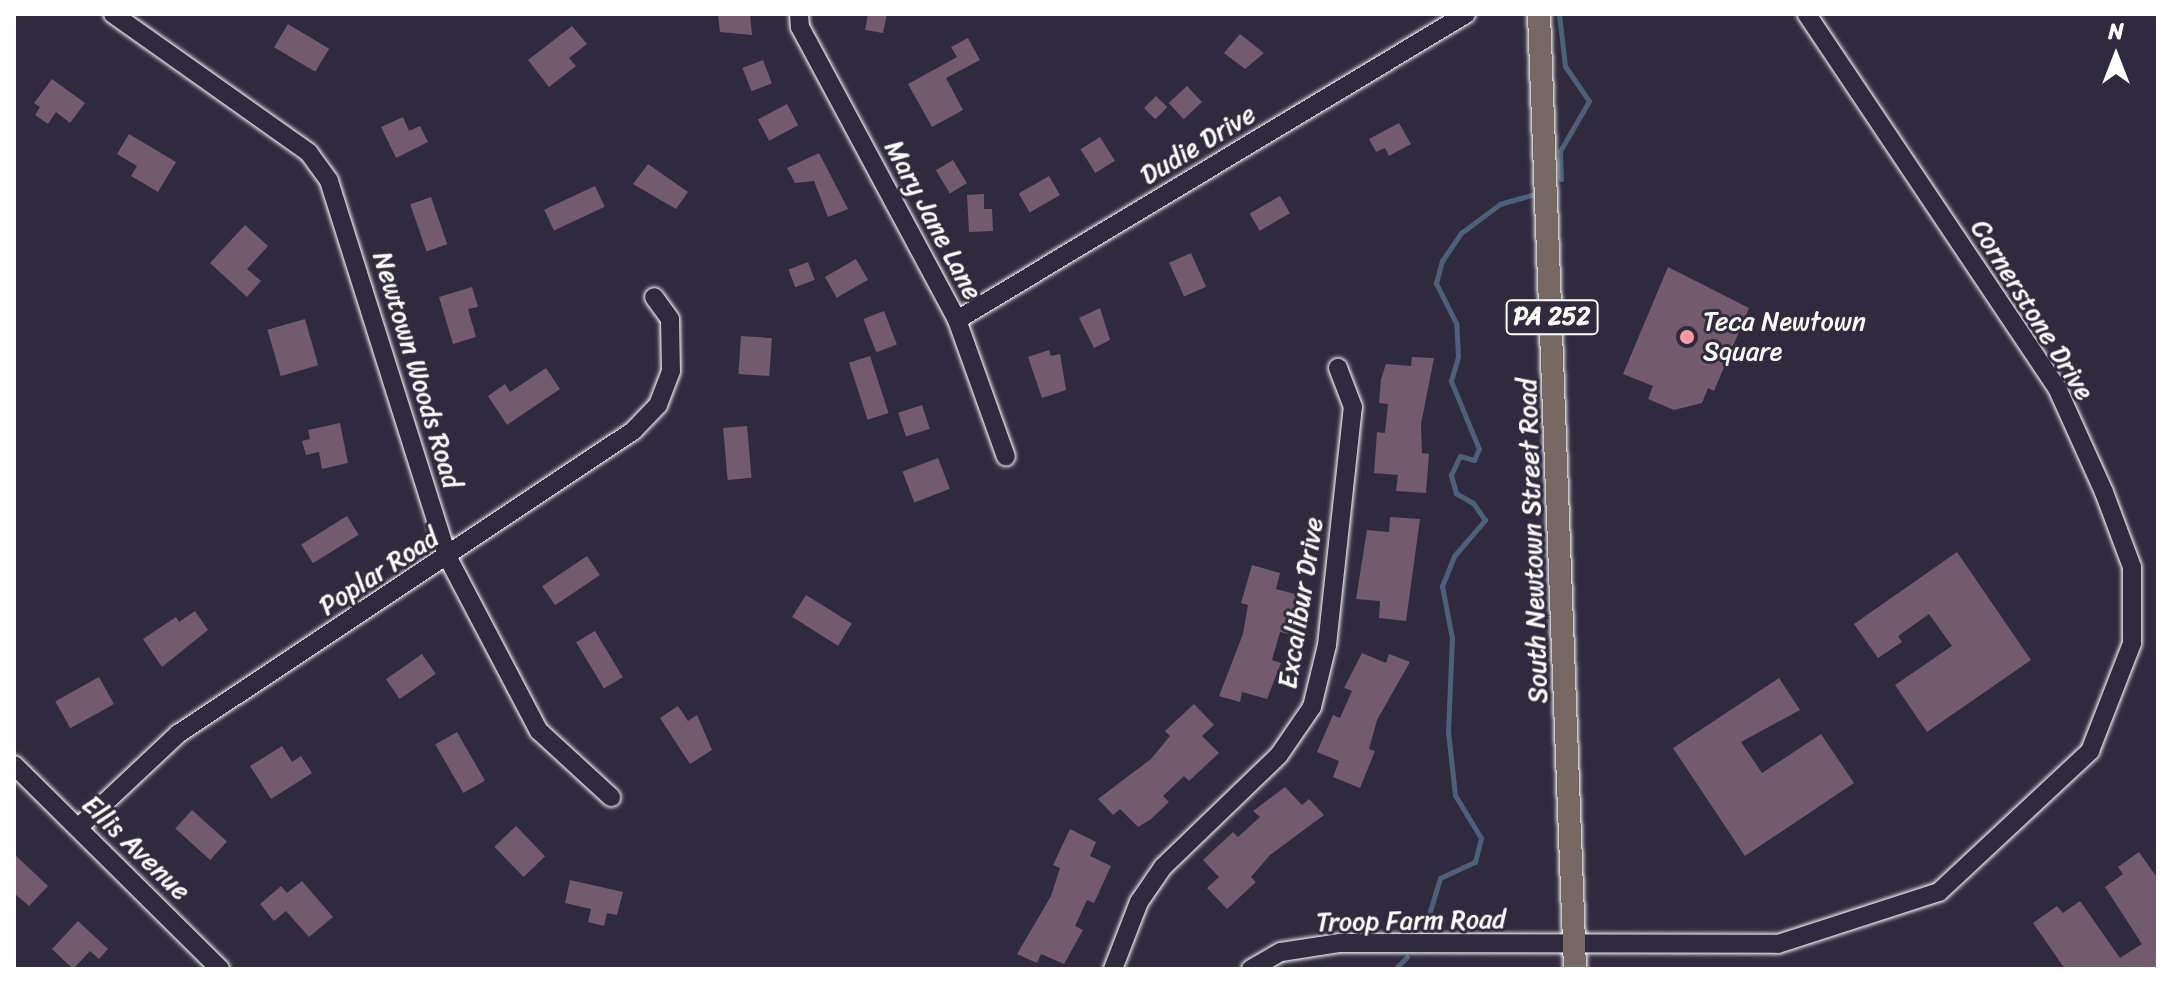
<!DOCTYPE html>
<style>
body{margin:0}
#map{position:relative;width:2172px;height:983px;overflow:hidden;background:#2f2a3d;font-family:Sriracha,sans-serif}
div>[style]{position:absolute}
.stream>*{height:5px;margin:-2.5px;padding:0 2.5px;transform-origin:2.5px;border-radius:2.5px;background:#4e6079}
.building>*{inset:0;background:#735b6e;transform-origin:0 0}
.roads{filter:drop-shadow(0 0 2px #fff) drop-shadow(0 0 2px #fff)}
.minor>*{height:18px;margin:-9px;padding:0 9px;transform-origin:9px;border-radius:9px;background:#2f2a3d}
.major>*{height:22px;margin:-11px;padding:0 11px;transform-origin:11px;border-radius:11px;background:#766964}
.dots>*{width:22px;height:22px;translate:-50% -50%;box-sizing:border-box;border:4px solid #2f2a3d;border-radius:50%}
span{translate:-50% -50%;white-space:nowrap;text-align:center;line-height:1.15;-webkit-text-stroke:6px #2f2a3d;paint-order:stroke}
.shield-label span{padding:2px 6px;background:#2f2a3d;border:2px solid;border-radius:6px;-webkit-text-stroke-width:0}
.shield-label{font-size:24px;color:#fff;font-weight:700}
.street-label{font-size:26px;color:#fff}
.poi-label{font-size:26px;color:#fff}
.left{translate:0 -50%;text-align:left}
.frame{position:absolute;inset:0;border:16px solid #fff;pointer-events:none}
.north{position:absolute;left:2076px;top:16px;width:80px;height:80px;-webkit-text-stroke:6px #2f2a3d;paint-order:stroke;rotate:0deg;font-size:22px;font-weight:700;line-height:32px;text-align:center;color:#fff}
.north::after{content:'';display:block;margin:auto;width:28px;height:36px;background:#fff;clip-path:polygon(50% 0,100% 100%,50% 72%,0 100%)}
</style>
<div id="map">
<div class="stream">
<div style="left:1559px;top:14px;width:52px;rotate:83.4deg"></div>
<div style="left:1565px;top:66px;width:42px;rotate:55.6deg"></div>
<div style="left:1589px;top:101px;width:58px;rotate:120.1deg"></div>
<div style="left:1560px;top:151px;width:28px;rotate:88deg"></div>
<div style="left:1421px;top:941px;width:66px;rotate:-73.2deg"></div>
<div style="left:1440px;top:878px;width:38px;rotate:-25deg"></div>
<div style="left:1475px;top:862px;width:25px;rotate:-76deg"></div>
<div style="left:1481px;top:838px;width:50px;rotate:-121.2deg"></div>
<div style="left:1455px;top:795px;width:63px;rotate:-96.3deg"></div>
<div style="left:1448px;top:732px;width:94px;rotate:-87.6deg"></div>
<div style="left:1452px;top:638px;width:53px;rotate:-100.9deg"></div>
<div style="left:1442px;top:586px;width:32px;rotate:-68deg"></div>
<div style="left:1454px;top:556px;width:48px;rotate:-49.3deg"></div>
<div style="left:1485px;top:520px;width:21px;rotate:-125deg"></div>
<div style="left:1473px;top:503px;width:20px;rotate:-150deg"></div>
<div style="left:1456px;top:493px;width:19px;rotate:-106deg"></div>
<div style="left:1451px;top:475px;width:21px;rotate:-65deg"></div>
<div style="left:1460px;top:456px;width:15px;rotate:16deg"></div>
<div style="left:1474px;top:460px;width:12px;rotate:-66deg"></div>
<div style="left:1479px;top:449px;width:74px;rotate:-112.4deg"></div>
<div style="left:1451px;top:381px;width:26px;rotate:-74deg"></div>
<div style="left:1458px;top:356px;width:33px;rotate:-93deg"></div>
<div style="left:1456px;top:323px;width:45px;rotate:-116.6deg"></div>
<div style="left:1436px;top:283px;width:23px;rotate:-75deg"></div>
<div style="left:1442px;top:261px;width:34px;rotate:-56deg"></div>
<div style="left:1461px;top:233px;width:49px;rotate:-36.6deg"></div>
<div style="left:1500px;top:204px;width:33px;rotate:-16deg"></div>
<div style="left:1395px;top:969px;width:17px;rotate:-45deg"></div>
</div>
<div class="building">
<div style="clip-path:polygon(718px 14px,750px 14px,752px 35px,720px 32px)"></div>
<div style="clip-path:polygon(868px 14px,887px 14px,883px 33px,865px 30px)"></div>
<div style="left:288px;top:24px;width:48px;height:27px;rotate:31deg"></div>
<div style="clip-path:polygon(572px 26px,587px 44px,569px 58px,576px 66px,549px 87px,528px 60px)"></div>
<div style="clip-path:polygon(1240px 34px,1264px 53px,1245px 69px,1224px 53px)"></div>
<div style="clip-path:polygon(968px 38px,980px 60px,946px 78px,963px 110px,932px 127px,908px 84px,957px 57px,951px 47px)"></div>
<div style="left:763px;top:60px;width:25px;height:22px;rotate:69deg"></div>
<div style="clip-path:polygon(52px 79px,85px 103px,70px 123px,56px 112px,48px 124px,35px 115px,40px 107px,34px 103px)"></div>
<div style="left:1187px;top:86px;width:22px;height:25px;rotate:47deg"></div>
<div style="left:1156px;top:96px;width:16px;height:17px;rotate:45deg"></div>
<div style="left:787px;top:104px;width:24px;height:33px;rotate:62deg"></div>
<div style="clip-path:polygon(403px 117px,409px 131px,420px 126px,428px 142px,396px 158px,381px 127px)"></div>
<div style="clip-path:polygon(1399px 123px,1411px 144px,1389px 156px,1385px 148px,1376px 152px,1369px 139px)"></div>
<div style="clip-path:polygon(129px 134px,176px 162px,158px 192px,131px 176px,137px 166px,117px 154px)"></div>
<div style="left:1100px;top:137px;width:28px;height:23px;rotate:58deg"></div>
<div style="clip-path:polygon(819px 153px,848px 209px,828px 217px,814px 181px,795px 183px,787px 168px)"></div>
<div style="left:953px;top:160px;width:27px;height:20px;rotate:59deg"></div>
<div style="clip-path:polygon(648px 164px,688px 192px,676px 209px,633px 184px)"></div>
<div style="left:1049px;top:176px;width:22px;height:35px;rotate:60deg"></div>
<div style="left:595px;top:186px;width:23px;height:56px;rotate:65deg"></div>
<div style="clip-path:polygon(984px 194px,984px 209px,992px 209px,993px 231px,969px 232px,967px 195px)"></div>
<div style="left:1280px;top:196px;width:20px;height:35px;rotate:60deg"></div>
<div style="left:431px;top:197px;width:50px;height:22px;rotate:71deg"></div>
<div style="clip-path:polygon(245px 225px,268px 246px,247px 269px,261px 281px,247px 297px,210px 263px)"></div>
<div style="left:1191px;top:253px;width:37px;height:24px;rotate:66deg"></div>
<div style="left:856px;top:259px;width:24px;height:36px;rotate:60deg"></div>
<div style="left:808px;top:262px;width:19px;height:21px;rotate:69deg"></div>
<div style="clip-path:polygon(1668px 267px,1749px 308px,1714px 391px,1708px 388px,1702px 403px,1674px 410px,1648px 399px,1653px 386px,1623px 374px)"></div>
<div style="clip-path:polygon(472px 287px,478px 307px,468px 309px,476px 337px,453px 344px,439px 297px)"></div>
<div style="clip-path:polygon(1100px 308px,1110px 340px,1094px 348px,1079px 318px)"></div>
<div style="left:884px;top:311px;width:36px;height:22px;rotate:69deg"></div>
<div style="left:305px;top:319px;width:48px;height:39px;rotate:74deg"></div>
<div style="left:741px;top:336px;width:31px;height:38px;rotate:4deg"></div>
<div style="clip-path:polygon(1049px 350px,1051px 356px,1060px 354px,1066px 390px,1042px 398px,1028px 357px)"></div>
<div style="left:870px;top:356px;width:60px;height:22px;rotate:72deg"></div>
<div style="clip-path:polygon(1412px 357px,1434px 358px,1421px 424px,1422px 453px,1429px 454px,1426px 493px,1396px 491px,1398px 475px,1374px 473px,1377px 432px,1385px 433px,1388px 404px,1379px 403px,1381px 379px,1386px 364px,1411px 366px)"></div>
<div style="clip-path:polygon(546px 368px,560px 389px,507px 425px,488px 396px,505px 384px,510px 392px)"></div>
<div style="left:922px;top:405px;width:25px;height:25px;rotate:72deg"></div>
<div style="clip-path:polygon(340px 423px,348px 463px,322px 469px,319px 452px,306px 455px,302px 441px,310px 439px,308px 430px)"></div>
<div style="left:747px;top:426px;width:52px;height:24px;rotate:85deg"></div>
<div style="left:938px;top:458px;width:33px;height:38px;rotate:69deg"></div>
<div style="left:347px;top:516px;width:22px;height:54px;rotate:58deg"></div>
<div style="clip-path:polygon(1390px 517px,1420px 519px,1406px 621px,1379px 618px,1380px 601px,1356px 599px,1367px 530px,1389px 532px)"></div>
<div style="clip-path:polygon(1957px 552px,2031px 660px,1927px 732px,1895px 685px,1952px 646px,1929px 614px,1898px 636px,1902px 642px,1878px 658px,1854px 624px)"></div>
<div style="left:587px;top:556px;width:23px;height:54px;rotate:56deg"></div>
<div style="clip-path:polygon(1252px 565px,1280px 573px,1276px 589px,1299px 595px,1288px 634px,1280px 632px,1272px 660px,1281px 663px,1267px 699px,1242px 692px,1240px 702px,1219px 696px,1243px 634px,1248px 605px,1241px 603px)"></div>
<div style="left:806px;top:595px;width:54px;height:26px;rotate:32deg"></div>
<div style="clip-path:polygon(195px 611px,208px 630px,162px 667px,143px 639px,176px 617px,179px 622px)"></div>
<div style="left:595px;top:631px;width:54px;height:22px;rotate:59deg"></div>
<div style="clip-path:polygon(1362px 653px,1386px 663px,1389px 654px,1410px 662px,1377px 720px,1369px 749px,1375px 751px,1360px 788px,1333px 777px,1339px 761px,1317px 752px,1333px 715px,1340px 718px,1352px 691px,1344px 688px)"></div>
<div style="left:422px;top:654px;width:24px;height:44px;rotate:55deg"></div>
<div style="left:99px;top:677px;width:31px;height:50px;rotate:61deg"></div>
<div style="clip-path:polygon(1779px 678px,1800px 710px,1741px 742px,1762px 773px,1821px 734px,1854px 783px,1745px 856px,1673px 748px)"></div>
<div style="clip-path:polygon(1194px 704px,1214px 725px,1202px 736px,1219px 753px,1189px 781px,1184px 776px,1163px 796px,1169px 802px,1151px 819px,1138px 827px,1120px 809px,1113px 815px,1098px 799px,1151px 759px,1170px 736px,1165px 731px)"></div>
<div style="clip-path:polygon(678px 706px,688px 721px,697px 715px,712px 750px,690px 764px,660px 718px)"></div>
<div style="left:457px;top:732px;width:56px;height:25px;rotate:60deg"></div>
<div style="clip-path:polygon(282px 746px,292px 762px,301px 756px,312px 773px,271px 799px,250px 766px)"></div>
<div style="clip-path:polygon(1285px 787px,1302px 805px,1309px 799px,1324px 815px,1270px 855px,1251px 877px,1256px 882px,1227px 909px,1207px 888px,1219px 877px,1203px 860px,1233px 832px,1238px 837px,1260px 817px,1253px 811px)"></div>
<div style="left:192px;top:810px;width:47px;height:25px;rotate:42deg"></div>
<div style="left:516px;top:826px;width:42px;height:30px;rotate:46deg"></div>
<div style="clip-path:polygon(1070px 829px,1096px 842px,1090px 856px,1111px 866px,1094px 903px,1087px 900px,1075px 926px,1083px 930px,1064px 964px,1041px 954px,1037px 963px,1017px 954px,1051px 896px,1060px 868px,1053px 865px)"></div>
<div style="clip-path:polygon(2139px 852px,2158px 879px,2158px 969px,2065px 969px,2033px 923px,2057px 906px,2063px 913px,2080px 901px,2120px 958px,2142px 944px,2105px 887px,2123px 874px,2118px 867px)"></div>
<div style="clip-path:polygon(14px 854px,48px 886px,29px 906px,14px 893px)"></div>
<div style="clip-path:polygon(570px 880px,623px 892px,617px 915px,607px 913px,604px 926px,588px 922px,591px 909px,565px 903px)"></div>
<div style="clip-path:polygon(302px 881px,333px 917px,309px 937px,286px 911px,274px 921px,260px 904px,281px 886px,287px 893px)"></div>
<div style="clip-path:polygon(78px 921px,108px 949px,99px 959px,90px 951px,73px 969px,52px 949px)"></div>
</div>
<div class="roads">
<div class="minor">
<div style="left:113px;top:14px;width:240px;rotate:35.3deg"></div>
<div style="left:309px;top:153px;width:34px;rotate:54deg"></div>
<div style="left:329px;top:181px;width:395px;rotate:72.5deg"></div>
<div style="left:448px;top:558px;width:195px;rotate:62.3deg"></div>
<div style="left:539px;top:731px;width:98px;rotate:42.5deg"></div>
<div style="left:799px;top:14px;width:13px;rotate:86deg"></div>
<div style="left:800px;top:27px;width:332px;rotate:61.8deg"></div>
<div style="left:957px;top:320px;width:145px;rotate:70.3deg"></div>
<div style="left:957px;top:320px;width:594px;rotate:-31.01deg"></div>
<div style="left:14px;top:765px;width:290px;rotate:44.7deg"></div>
<div style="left:79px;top:827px;width:136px;rotate:-43.2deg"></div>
<div style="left:178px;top:734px;width:547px;rotate:-33.66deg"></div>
<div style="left:633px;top:431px;width:36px;rotate:-46deg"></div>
<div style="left:658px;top:405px;width:36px;rotate:-69deg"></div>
<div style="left:671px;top:371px;width:52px;rotate:-91.1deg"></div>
<div style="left:670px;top:319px;width:27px;rotate:-126deg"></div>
<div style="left:1113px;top:969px;width:72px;rotate:-68.8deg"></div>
<div style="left:1139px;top:902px;width:42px;rotate:-55.6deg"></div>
<div style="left:1163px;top:867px;width:161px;rotate:-44deg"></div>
<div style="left:1279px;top:755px;width:58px;rotate:-55.5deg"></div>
<div style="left:1312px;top:707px;width:64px;rotate:-76.4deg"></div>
<div style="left:1327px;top:645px;width:239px;rotate:-83.8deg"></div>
<div style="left:1353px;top:407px;width:42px;rotate:-111deg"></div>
<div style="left:1251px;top:969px;width:34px;rotate:-30deg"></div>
<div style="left:1281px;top:952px;width:60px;rotate:-8.7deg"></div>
<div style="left:1340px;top:943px;width:438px;rotate:0.1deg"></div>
<div style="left:1778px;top:944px;width:169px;rotate:-17.9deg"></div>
<div style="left:1939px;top:892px;width:207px;rotate:-43deg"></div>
<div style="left:2090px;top:751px;width:116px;rotate:-68.7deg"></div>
<div style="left:2132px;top:643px;width:76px;rotate:-90deg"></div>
<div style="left:2132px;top:567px;width:80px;rotate:-110.5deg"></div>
<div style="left:2104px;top:492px;width:114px;rotate:-114.3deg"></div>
<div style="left:2057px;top:388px;width:450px;rotate:-123.8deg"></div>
</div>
<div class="major">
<div style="left:1539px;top:14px;width:956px;rotate:87.84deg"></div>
</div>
</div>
<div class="dots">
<div style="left:1687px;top:337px;background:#ff9aa2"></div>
</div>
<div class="shield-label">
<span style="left:1552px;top:317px">PA 252</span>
</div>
<div class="street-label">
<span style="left:1198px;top:145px;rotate:-31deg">Dudie Drive</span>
<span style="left:933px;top:220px;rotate:62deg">Mary Jane Lane</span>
<span style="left:2032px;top:310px;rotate:58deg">Cornerstone Drive</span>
<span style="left:417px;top:370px;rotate:73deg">Newtown Woods Road</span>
<span style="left:1533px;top:541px;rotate:-92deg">South Newtown Street Road</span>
<span style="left:379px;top:572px;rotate:-33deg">Poplar Road</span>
<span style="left:1301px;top:603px;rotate:-81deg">Excalibur Drive</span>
<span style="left:136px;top:848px;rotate:44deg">Ellis Avenue</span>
<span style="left:1411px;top:921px;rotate:-1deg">Troop Farm Road</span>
</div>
<div class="poi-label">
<span class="left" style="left:1703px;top:337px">Teca Newtown<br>Square</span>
</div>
<div class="frame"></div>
<div class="north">N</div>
</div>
